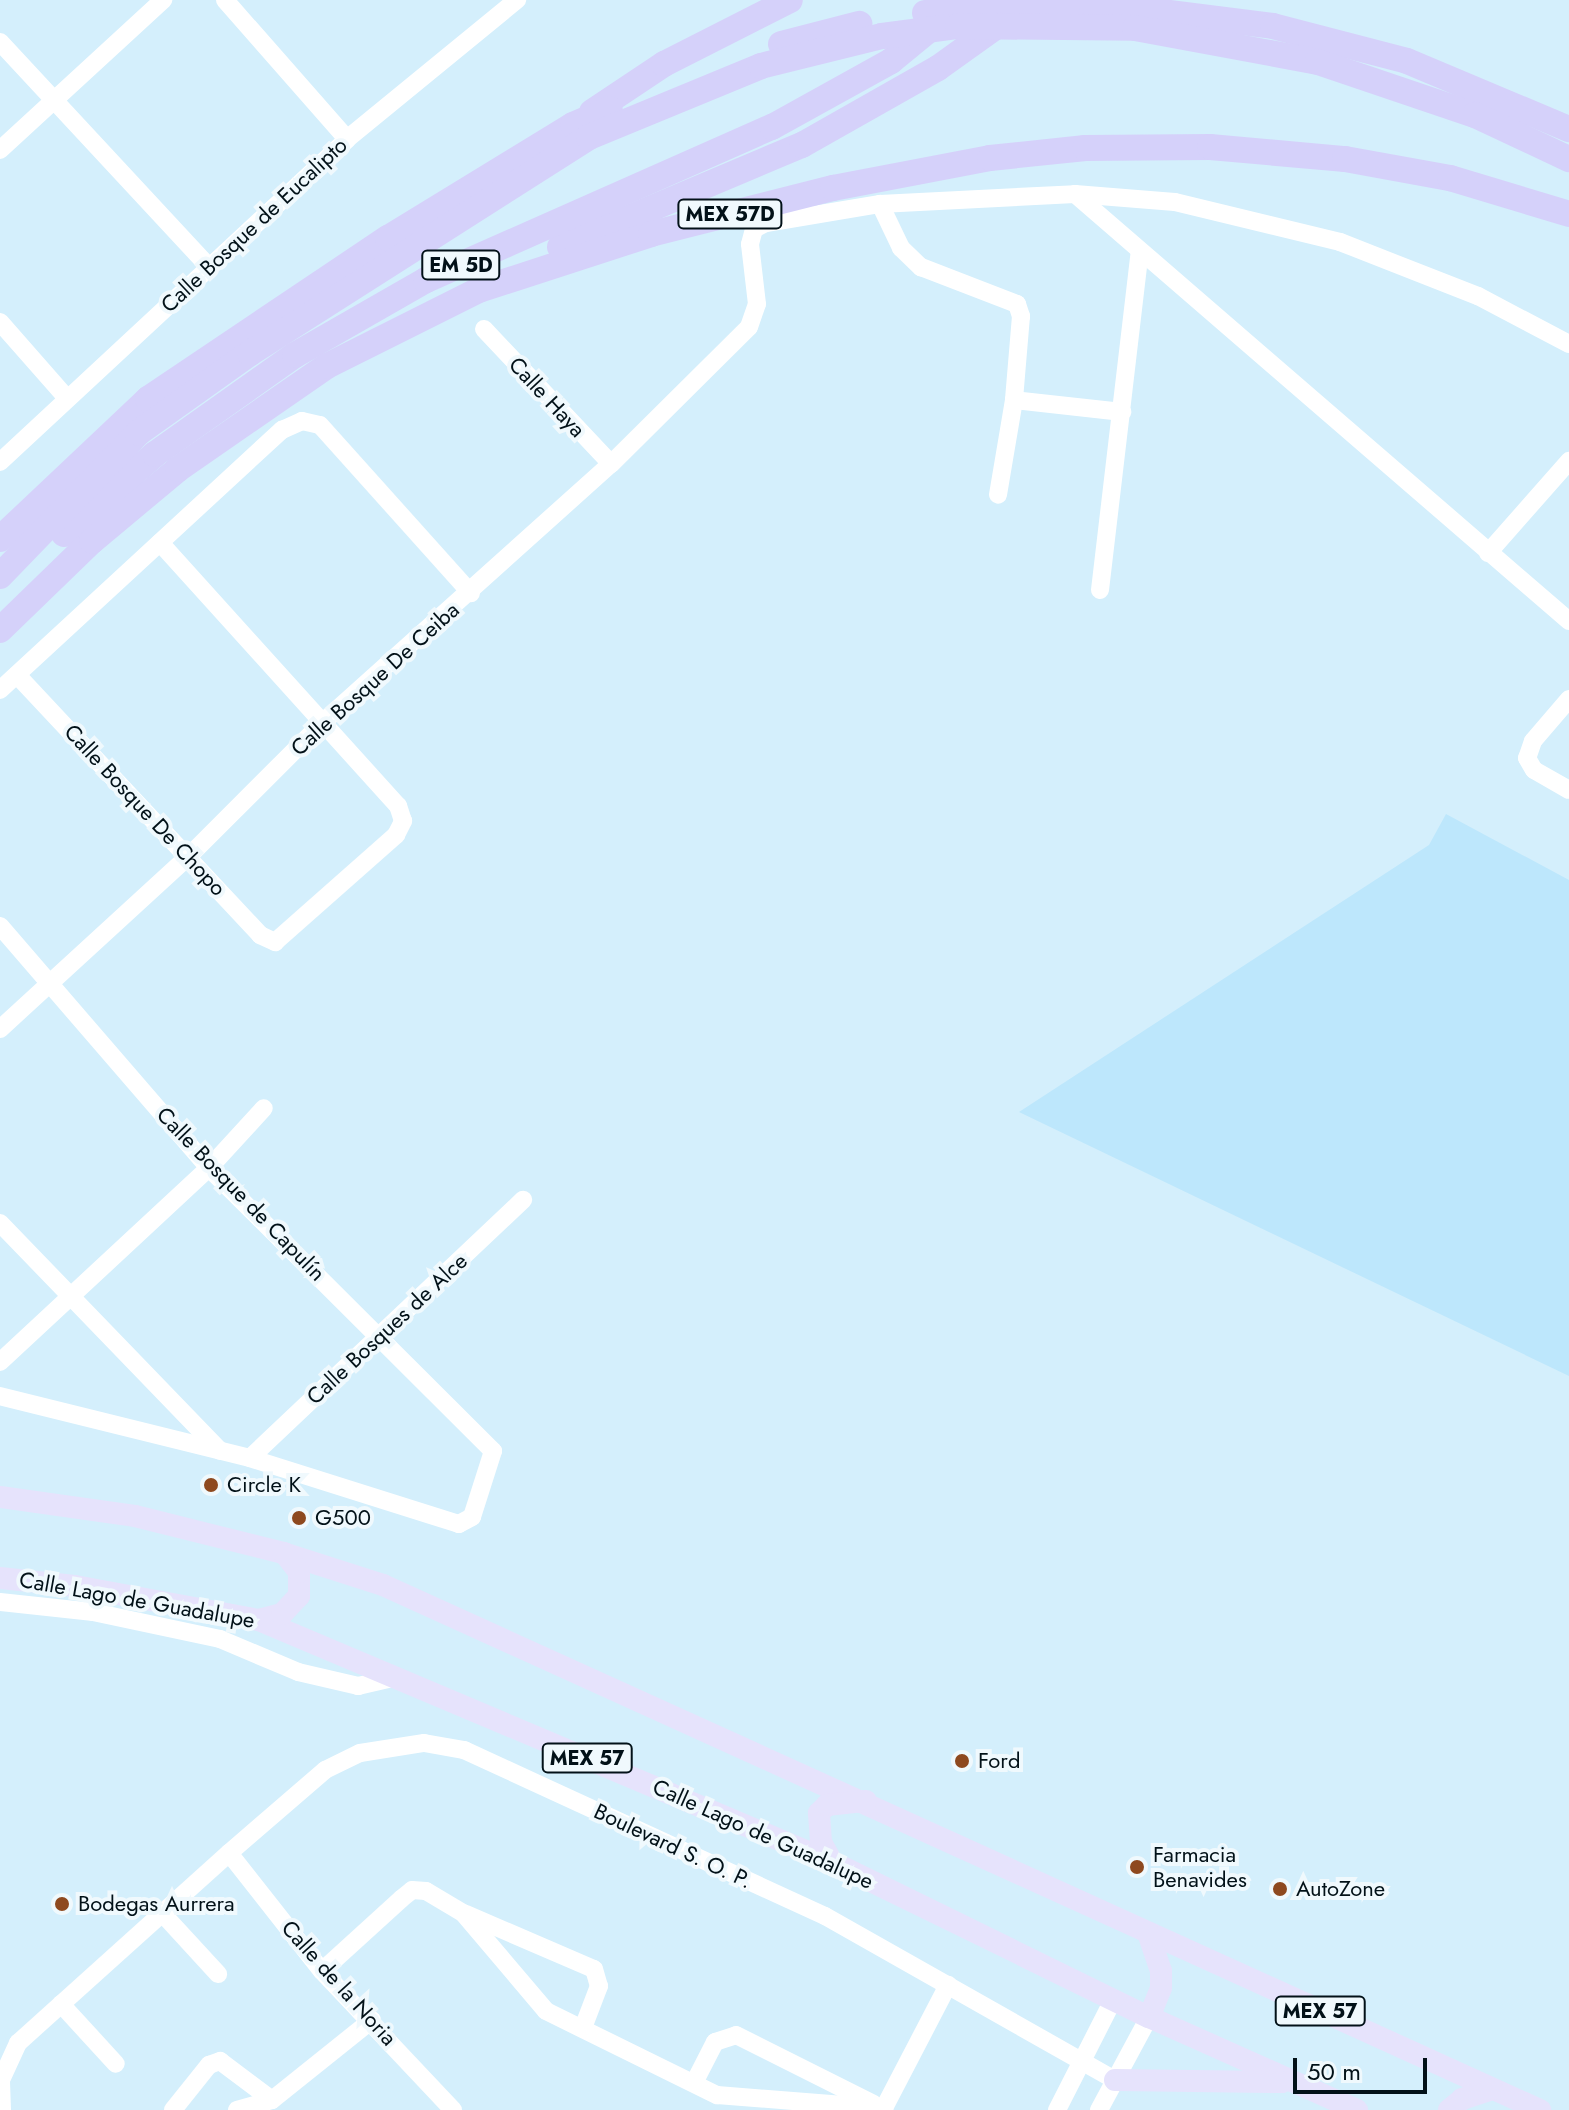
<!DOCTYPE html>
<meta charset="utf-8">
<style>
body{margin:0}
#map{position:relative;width:1569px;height:2110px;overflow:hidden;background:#d4effc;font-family:Jost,sans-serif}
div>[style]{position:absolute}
.built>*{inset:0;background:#bde7fc}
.minor>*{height:18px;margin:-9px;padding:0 9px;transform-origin:9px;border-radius:9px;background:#fff}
.major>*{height:22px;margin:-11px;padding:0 11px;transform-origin:11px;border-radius:11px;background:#e6e3fc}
.highway>*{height:26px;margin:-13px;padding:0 13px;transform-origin:13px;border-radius:13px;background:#d5d1fa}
.dots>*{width:22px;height:22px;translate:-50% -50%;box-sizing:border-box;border:4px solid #f0f9fd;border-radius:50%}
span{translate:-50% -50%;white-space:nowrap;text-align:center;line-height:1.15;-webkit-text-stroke:8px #f0f9fd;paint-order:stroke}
.shield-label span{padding:2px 6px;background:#f0f9fd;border:2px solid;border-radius:6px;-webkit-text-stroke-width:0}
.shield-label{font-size:20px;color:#021118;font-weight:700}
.street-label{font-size:22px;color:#021118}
.poi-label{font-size:22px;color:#021118}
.left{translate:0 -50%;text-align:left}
.scale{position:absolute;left:1293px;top:2058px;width:134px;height:36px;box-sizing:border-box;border:4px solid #021118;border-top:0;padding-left:10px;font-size:24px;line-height:28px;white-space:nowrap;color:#021118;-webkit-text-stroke:6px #f0f9fd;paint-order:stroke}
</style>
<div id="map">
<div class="built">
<div style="clip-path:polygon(1446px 814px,1569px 880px,1569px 1376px,1019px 1112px,1429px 845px)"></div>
</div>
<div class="minor">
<div style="left:225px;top:0;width:185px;rotate:48.7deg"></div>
<div style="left:0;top:42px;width:307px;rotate:47.1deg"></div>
<div style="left:0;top:150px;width:222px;rotate:-42.6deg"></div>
<div style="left:1075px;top:194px;width:653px;rotate:40.84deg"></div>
<div style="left:880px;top:204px;width:49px;rotate:64.5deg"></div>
<div style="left:901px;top:248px;width:28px;rotate:44deg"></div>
<div style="left:921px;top:267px;width:103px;rotate:21.1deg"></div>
<div style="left:1017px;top:304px;width:13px;rotate:72deg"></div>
<div style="left:1021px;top:316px;width:84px;rotate:94.8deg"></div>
<div style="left:1014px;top:400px;width:96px;rotate:99.6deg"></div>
<div style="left:0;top:322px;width:100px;rotate:48.7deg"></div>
<div style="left:484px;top:329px;width:185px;rotate:46.7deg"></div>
<div style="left:1014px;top:400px;width:109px;rotate:6.3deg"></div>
<div style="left:0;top:462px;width:474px;rotate:-42.9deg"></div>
<div style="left:347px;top:139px;width:220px;rotate:-39.3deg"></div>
<div style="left:1488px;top:553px;width:123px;rotate:-48.6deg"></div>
<div style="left:1100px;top:590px;width:340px;rotate:-83.3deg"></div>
<div style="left:17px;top:675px;width:356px;rotate:46.9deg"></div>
<div style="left:260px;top:935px;width:17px;rotate:25deg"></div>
<div style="left:275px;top:942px;width:162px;rotate:-41.5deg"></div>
<div style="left:396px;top:835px;width:16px;rotate:-63deg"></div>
<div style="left:403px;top:821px;width:16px;rotate:-108deg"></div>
<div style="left:398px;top:806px;width:355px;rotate:-132.1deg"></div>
<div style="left:0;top:690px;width:384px;rotate:-42.7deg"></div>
<div style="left:282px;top:430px;width:22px;rotate:-24deg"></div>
<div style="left:302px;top:421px;width:18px;rotate:13deg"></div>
<div style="left:320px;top:425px;width:226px;rotate:48.1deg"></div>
<div style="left:1569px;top:699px;width:55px;rotate:130.6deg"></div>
<div style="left:1533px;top:741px;width:18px;rotate:109deg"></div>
<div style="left:1527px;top:758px;width:14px;rotate:60deg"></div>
<div style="left:1534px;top:770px;width:40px;rotate:29.7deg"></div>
<div style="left:0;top:926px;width:320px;rotate:49.2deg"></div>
<div style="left:209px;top:1168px;width:401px;rotate:44.9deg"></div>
<div style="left:493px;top:1451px;width:69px;rotate:107.7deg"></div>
<div style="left:472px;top:1517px;width:15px;rotate:152deg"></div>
<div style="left:459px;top:1524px;width:219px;rotate:-162.5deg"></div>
<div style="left:250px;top:1458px;width:258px;rotate:-166.1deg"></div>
<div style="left:0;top:1029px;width:258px;rotate:-42.5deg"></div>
<div style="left:190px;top:855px;width:187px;rotate:-45deg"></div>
<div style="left:322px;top:723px;width:388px;rotate:-41.9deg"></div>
<div style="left:611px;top:464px;width:194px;rotate:-44.8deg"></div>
<div style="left:749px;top:327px;width:24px;rotate:-71deg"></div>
<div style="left:757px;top:304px;width:60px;rotate:-96.7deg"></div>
<div style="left:750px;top:244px;width:16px;rotate:-75deg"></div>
<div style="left:754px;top:229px;width:13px;rotate:-27deg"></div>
<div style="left:766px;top:223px;width:116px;rotate:-9.5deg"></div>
<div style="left:880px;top:204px;width:195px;rotate:-2.9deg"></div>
<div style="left:1075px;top:194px;width:100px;rotate:4.6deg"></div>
<div style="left:1175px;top:202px;width:170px;rotate:13.6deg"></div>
<div style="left:1340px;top:242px;width:148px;rotate:21.4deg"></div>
<div style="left:1478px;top:296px;width:103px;rotate:27.8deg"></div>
<div style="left:0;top:1223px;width:317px;rotate:46deg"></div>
<div style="left:0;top:1362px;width:285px;rotate:-42.9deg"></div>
<div style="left:209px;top:1168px;width:81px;rotate:-47.5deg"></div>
<div style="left:250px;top:1458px;width:376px;rotate:-43.4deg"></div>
<div style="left:0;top:1602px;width:94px;rotate:6.1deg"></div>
<div style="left:93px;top:1612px;width:130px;rotate:12deg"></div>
<div style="left:220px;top:1639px;width:85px;rotate:22.9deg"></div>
<div style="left:298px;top:1672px;width:62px;rotate:13.1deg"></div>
<div style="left:358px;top:1686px;width:40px;rotate:-13deg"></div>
<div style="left:229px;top:1853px;width:150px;rotate:51.8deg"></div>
<div style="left:322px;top:1971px;width:191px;rotate:46.7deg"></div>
<div style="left:162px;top:1913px;width:83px;rotate:47.4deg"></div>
<div style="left:466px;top:1914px;width:139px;rotate:23.3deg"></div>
<div style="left:594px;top:1969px;width:18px;rotate:74deg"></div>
<div style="left:599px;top:1986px;width:45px;rotate:110.9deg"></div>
<div style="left:322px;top:1971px;width:107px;rotate:-42.3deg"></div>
<div style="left:401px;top:1899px;width:14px;rotate:-39deg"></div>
<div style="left:412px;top:1890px;width:14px;rotate:4deg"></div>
<div style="left:426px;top:1891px;width:43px;rotate:30.7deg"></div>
<div style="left:463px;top:1913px;width:128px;rotate:49.7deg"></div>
<div style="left:546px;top:2011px;width:191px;rotate:26.2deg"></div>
<div style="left:717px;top:2095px;width:168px;rotate:4.5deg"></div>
<div style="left:61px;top:2004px;width:81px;rotate:47.5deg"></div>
<div style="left:694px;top:2083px;width:46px;rotate:-62.9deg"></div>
<div style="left:715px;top:2042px;width:22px;rotate:-18deg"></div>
<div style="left:736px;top:2035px;width:154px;rotate:26.6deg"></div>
<div style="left:884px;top:2108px;width:139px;rotate:-62.5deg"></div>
<div style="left:2px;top:2110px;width:30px;rotate:-92deg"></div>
<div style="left:1px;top:2080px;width:41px;rotate:-65.3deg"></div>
<div style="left:18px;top:2043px;width:284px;rotate:-42deg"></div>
<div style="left:229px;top:1853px;width:127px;rotate:-40.8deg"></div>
<div style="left:325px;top:1770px;width:39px;rotate:-26deg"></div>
<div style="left:360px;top:1753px;width:65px;rotate:-8.9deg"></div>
<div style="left:424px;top:1743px;width:41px;rotate:9.9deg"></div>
<div style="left:464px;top:1750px;width:397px;rotate:24.7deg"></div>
<div style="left:825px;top:1916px;width:333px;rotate:29.5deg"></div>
<div style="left:173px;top:2110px;width:58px;rotate:-51.3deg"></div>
<div style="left:209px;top:2065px;width:12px;rotate:-20deg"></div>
<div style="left:220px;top:2061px;width:65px;rotate:36.9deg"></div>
<div style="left:237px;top:2110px;width:36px;rotate:-16deg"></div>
<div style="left:272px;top:2100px;width:128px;rotate:-38.7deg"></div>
<div style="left:1057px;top:2110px;width:123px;rotate:-63deg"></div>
<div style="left:1099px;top:2110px;width:106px;rotate:-61.7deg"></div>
</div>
<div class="major">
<div style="left:0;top:1497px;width:136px;rotate:8deg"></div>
<div style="left:135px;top:1516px;width:153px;rotate:14deg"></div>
<div style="left:283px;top:1553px;width:105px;rotate:17.7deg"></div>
<div style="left:383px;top:1585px;width:1271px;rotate:24.41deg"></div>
<div style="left:0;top:1578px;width:75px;rotate:6.1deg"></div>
<div style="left:75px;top:1586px;width:187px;rotate:10.5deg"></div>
<div style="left:259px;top:1620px;width:622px;rotate:22.9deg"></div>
<div style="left:832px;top:1862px;width:353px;rotate:26.1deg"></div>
<div style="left:1149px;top:2017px;width:228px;rotate:24.1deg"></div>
<div style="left:259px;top:1620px;width:24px;rotate:-15deg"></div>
<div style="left:282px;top:1614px;width:25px;rotate:-47deg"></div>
<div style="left:299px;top:1596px;width:24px;rotate:-90deg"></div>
<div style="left:299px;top:1572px;width:24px;rotate:-128deg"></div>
<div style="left:832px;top:1862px;width:23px;rotate:-119deg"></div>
<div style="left:821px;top:1842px;width:29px;rotate:-94deg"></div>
<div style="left:819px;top:1813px;width:11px;rotate:-45deg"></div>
<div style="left:827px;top:1805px;width:39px;rotate:-6deg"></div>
<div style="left:1148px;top:1933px;width:40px;rotate:71.1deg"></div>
<div style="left:1161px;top:1971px;width:17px;rotate:90deg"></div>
<div style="left:1161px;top:1988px;width:31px;rotate:112deg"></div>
<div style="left:1115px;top:2080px;width:167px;rotate:0.7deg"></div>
<div style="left:1449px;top:2110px;width:17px;rotate:-40deg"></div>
<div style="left:1462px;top:2099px;width:32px;rotate:-18deg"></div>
</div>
<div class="highway">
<div style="left:925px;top:13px;width:166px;rotate:-3.4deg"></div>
<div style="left:1091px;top:3px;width:183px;rotate:7.2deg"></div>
<div style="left:1273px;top:26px;width:138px;rotate:14.6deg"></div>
<div style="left:1407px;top:61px;width:176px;rotate:22.8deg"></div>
<div style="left:781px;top:44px;width:81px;rotate:-14.4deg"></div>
<div style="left:592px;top:112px;width:87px;rotate:-33.7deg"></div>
<div style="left:664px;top:64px;width:141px;rotate:-26.9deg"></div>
<div style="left:560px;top:247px;width:263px;rotate:-22.9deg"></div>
<div style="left:802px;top:145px;width:156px;rotate:-29.5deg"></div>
<div style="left:938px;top:68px;width:74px;rotate:-35.6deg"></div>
<div style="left:64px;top:534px;width:121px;rotate:-41.3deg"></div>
<div style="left:155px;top:454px;width:171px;rotate:-35.3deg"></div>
<div style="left:295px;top:355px;width:151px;rotate:-29.8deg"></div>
<div style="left:426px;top:280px;width:378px;rotate:-23.9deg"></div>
<div style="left:772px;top:127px;width:136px;rotate:-29deg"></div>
<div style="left:891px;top:61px;width:50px;rotate:-39.4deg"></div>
<div style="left:0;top:539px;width:204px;rotate:-43.4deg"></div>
<div style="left:148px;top:399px;width:289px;rotate:-33.9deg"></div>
<div style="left:388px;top:238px;width:217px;rotate:-31.4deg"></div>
<div style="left:573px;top:125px;width:40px;rotate:-23.4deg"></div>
<div style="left:0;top:576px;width:199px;rotate:-46deg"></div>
<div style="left:138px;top:433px;width:138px;rotate:-35.5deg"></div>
<div style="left:250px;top:353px;width:402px;rotate:-32.5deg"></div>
<div style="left:589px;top:137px;width:186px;rotate:-22.4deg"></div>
<div style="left:761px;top:66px;width:125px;rotate:-13.9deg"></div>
<div style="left:882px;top:36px;width:77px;rotate:-7.5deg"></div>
<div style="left:958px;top:26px;width:177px;rotate:0.6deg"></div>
<div style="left:1135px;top:28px;width:186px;rotate:10.5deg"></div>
<div style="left:1318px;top:62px;width:166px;rotate:18.7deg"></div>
<div style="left:1475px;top:115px;width:104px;rotate:25.1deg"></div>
<div style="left:0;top:630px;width:128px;rotate:-44.1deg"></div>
<div style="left:92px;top:541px;width:112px;rotate:-39.9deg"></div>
<div style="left:178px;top:469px;width:181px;rotate:-34.7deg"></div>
<div style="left:327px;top:366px;width:170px;rotate:-26.6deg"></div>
<div style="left:479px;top:290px;width:181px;rotate:-18deg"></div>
<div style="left:651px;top:234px;width:188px;rotate:-14.2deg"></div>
<div style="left:833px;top:188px;width:160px;rotate:-10.8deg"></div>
<div style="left:990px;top:158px;width:96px;rotate:-6deg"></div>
<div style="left:1085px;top:148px;width:125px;rotate:-0.5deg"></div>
<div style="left:1210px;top:147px;width:136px;rotate:5.1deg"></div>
<div style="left:1345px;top:159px;width:107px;rotate:10.3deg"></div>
<div style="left:1450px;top:178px;width:124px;rotate:16.8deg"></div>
</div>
<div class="dots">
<div style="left:211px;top:1485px;background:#8e491f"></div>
<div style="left:299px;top:1518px;background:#8e491f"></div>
<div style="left:962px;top:1761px;background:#8e491f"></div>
<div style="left:1137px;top:1867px;background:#8e491f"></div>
<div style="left:1280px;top:1889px;background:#8e491f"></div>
<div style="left:62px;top:1904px;background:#8e491f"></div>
</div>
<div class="shield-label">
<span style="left:730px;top:214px">MEX 57D</span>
<span style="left:461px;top:265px">EM 5D</span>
<span style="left:587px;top:1758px">MEX 57</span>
<span style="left:1320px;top:2011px">MEX 57</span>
</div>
<div class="street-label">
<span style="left:254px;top:225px;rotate:-43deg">Calle Bosque de Eucalipto</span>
<span style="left:547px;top:397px;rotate:47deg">Calle Haya</span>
<span style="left:375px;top:679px;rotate:-42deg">Calle Bosque De Ceiba</span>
<span style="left:145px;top:810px;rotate:47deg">Calle Bosque De Chopo</span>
<span style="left:241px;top:1194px;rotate:46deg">Calle Bosque de Capulín</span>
<span style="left:387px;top:1329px;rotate:-43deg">Calle Bosques de Alce</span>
<span style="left:137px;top:1600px;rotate:10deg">Calle Lago de Guadalupe</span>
<span style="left:763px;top:1834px;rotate:24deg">Calle Lago de Guadalupe</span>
<span style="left:673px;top:1846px;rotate:25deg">Boulevard S. O. P.</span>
<span style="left:339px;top:1983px;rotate:48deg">Calle de la Noria</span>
</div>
<div class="poi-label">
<span class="left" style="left:227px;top:1485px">Circle K</span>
<span class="left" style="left:315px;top:1518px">G500</span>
<span class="left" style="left:978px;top:1761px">Ford</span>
<span class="left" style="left:1153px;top:1867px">Farmacia<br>Benavides</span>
<span class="left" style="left:1296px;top:1889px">AutoZone</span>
<span class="left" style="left:78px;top:1904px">Bodegas Aurrera</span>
</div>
<div class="scale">50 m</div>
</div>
